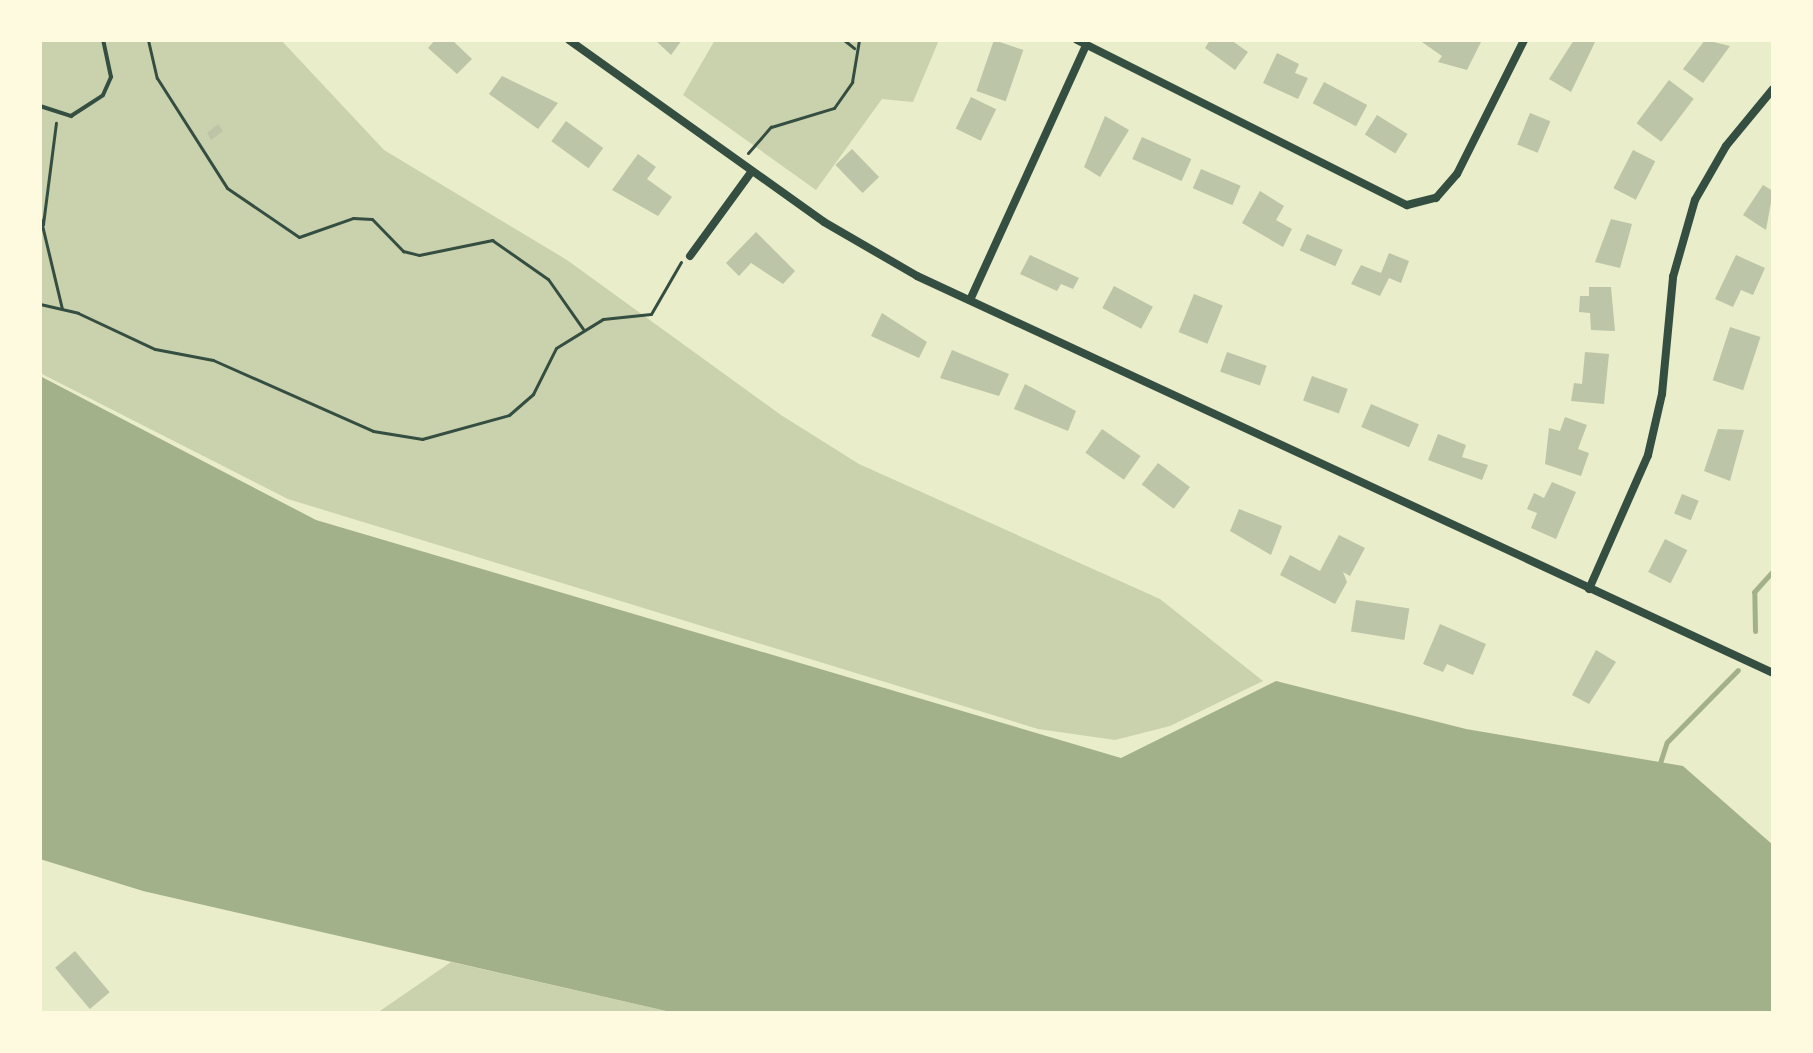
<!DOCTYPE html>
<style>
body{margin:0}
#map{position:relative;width:1813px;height:1053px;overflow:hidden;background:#e9edc9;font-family:Karla,sans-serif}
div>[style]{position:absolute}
.green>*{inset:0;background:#cad2ad}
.water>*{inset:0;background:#a3b18a}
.stream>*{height:5px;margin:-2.5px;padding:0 2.5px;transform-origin:2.5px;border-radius:2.5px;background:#a3b18a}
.building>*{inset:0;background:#bcc5a7;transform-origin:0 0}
.path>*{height:3px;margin:-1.5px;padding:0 1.5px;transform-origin:1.5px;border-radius:1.5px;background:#344e41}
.service>*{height:4px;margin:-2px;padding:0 2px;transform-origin:2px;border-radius:2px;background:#344e41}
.minor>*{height:8px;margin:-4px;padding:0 4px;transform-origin:4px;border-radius:4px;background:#344e41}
span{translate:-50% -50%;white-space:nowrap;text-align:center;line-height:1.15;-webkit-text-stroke:7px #fefae0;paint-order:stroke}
.frame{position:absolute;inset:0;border:42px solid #fefae0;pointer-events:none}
</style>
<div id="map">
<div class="green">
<div style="clip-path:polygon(40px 40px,281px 40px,384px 150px,567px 260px,781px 415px,859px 464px,1160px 599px,1263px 681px,1170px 726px,1115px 740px,1038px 729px,288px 499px,40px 373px)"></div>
<div style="clip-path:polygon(715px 40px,939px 40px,913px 102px,882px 99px,816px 190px,683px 95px)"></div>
<div style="clip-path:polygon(451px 962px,675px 1013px,377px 1013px)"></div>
</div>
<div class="water">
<div style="clip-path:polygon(40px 376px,316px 520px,1121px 758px,1276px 681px,1466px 729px,1683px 766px,1773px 845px,1773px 1013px,675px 1013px,143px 891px,40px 859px)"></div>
</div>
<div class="stream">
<div style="left:1755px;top:631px;width:39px;rotate:-91deg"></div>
<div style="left:1754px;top:592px;width:28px;rotate:-48deg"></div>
<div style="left:1659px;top:766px;width:25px;rotate:-72deg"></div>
<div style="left:1667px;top:742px;width:101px;rotate:-45.4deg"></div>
</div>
<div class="building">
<div style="clip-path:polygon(435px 40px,452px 40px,472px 59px,457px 74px,428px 48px)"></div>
<div style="clip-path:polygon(655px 40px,682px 40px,671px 55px)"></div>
<div style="left:994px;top:40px;width:31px;height:54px;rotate:19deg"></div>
<div style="clip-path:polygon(1210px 40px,1231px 40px,1248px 52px,1235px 70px,1205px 48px)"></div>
<div style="clip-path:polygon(1419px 40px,1477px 40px,1481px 42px,1467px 70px,1438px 62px,1442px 56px)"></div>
<div style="clip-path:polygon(1574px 40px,1596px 40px,1571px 92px,1549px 79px)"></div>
<div style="clip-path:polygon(1705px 40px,1730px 46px,1703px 83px,1683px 69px)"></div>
<div style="clip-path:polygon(1277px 53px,1299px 64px,1295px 73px,1308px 78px,1298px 99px,1263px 83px)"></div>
<div style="clip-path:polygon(502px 76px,558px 103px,538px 129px,489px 94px)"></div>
<div style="left:1669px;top:80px;width:31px;height:54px;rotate:37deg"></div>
<div style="left:1324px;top:82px;width:49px;height:24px;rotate:28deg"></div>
<div style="left:971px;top:97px;width:28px;height:35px;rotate:26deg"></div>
<div style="left:1530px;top:113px;width:22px;height:34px;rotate:22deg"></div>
<div style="left:1377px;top:115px;width:36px;height:23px;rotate:32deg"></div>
<div style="clip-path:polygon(1105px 116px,1129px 130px,1100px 177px,1084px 167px)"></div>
<div style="left:566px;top:121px;width:46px;height:25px;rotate:36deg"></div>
<div style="clip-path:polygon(218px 124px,223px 131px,211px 140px,207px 133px)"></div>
<div style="left:1142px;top:137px;width:54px;height:24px;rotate:24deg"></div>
<div style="left:852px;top:149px;width:39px;height:23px;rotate:46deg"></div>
<div style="left:1633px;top:150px;width:25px;height:43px;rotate:27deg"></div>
<div style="clip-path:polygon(638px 154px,656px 167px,647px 179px,672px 197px,658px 216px,612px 190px)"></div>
<div style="left:1201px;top:169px;width:43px;height:21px;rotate:23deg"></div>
<div style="clip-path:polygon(1763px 185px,1773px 191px,1766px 230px,1743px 215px)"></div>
<div style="clip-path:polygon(1260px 191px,1284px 206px,1276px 220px,1292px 229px,1283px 247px,1242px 223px)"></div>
<div style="clip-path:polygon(1611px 219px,1632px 224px,1620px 268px,1595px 262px)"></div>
<div style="clip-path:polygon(756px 232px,795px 271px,783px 284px,751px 263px,739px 276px,726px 263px)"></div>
<div style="left:1307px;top:234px;width:39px;height:18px;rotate:24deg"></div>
<div style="clip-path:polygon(1389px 253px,1409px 261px,1401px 283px,1389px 278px,1380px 296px,1351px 284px,1361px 265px,1381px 273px)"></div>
<div style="clip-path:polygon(1030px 255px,1079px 278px,1073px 289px,1061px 284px,1057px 291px,1020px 274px)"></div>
<div style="clip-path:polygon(1736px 255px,1765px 268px,1753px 295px,1741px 290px,1733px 307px,1715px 299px)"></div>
<div style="left:1114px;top:286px;width:44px;height:25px;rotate:28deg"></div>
<div style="clip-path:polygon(1589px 287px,1611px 287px,1615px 331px,1591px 330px,1590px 313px,1579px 312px,1580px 296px,1589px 296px)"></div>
<div style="left:1194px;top:294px;width:31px;height:41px;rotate:22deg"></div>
<div style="clip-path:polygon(882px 313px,927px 342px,919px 358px,871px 336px)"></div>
<div style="left:1730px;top:327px;width:32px;height:56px;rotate:18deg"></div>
<div style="clip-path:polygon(952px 350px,1009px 374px,999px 396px,940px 378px)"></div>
<div style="left:1227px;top:352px;width:42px;height:21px;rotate:19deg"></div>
<div style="clip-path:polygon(1585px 352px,1609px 354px,1604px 404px,1571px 401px,1574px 383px,1582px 384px)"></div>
<div style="left:1312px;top:376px;width:38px;height:26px;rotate:20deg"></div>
<div style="clip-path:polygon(1025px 384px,1076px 411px,1068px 431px,1014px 409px)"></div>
<div style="left:1371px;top:404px;width:52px;height:25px;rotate:23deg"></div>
<div style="clip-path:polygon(1565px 417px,1587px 425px,1578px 449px,1589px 453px,1581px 476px,1545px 464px,1549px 428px,1560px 431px)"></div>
<div style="left:1102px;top:429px;width:47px;height:29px;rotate:35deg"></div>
<div style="clip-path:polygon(1718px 429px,1744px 430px,1730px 481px,1704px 471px)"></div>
<div style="clip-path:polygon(1438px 434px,1466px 445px,1462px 457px,1488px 465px,1482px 480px,1428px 460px)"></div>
<div style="left:1158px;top:463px;width:40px;height:27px;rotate:37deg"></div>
<div style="clip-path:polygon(1552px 482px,1576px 492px,1556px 539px,1531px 528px,1537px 513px,1527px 509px,1534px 493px,1544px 498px)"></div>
<div style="left:1682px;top:494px;width:18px;height:21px;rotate:22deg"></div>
<div style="clip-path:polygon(1239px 509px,1282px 526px,1271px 555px,1230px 531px)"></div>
<div style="clip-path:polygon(1339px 535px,1365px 548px,1350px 576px,1343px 572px,1347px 582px,1335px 604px,1280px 575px,1290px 555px,1320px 571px)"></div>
<div style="left:1665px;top:539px;width:25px;height:37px;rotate:27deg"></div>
<div style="left:1356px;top:600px;width:54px;height:32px;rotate:9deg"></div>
<div style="clip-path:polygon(1440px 624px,1486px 644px,1473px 675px,1447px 664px,1443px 672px,1423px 664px)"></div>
<div style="clip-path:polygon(1596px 650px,1616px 662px,1589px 704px,1572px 695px)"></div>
<div style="left:75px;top:951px;width:54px;height:26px;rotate:50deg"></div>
</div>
<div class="path">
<div style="left:148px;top:40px;width:39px;rotate:77deg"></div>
<div style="left:157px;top:78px;width:130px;rotate:57.5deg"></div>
<div style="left:227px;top:188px;width:87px;rotate:34.2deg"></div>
<div style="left:299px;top:237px;width:57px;rotate:-19.4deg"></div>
<div style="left:353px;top:218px;width:19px;rotate:3deg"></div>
<div style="left:372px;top:219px;width:45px;rotate:45.9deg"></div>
<div style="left:403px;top:251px;width:16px;rotate:14deg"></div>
<div style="left:419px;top:255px;width:75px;rotate:-11.6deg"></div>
<div style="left:492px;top:240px;width:68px;rotate:34.9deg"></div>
<div style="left:548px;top:279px;width:61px;rotate:55deg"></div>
<div style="left:844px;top:40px;width:13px;rotate:39deg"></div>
<div style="left:748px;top:153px;width:35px;rotate:-49deg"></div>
<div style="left:771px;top:127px;width:66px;rotate:-16.8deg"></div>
<div style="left:834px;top:108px;width:32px;rotate:-55deg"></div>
<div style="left:852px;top:82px;width:43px;rotate:-80.5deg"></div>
<div style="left:40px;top:218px;width:7px;rotate:63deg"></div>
<div style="left:43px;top:224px;width:102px;rotate:-82.7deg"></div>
<div style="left:42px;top:225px;width:86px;rotate:76.6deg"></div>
<div style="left:40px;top:304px;width:39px;rotate:13deg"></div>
<div style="left:78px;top:313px;width:85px;rotate:25.1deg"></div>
<div style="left:155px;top:349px;width:59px;rotate:10.7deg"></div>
<div style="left:213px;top:360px;width:175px;rotate:23.9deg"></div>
<div style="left:373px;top:431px;width:50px;rotate:9.3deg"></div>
<div style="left:422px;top:439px;width:90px;rotate:-15.4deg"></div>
<div style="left:509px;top:415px;width:32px;rotate:-41deg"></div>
<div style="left:533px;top:394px;width:51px;rotate:-63.4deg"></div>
<div style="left:556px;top:348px;width:55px;rotate:-31.7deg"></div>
<div style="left:603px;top:319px;width:48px;rotate:-5.9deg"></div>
<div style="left:651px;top:314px;width:60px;rotate:-60deg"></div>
</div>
<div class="service">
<div style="left:40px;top:106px;width:33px;rotate:18deg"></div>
<div style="left:71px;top:116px;width:38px;rotate:-33deg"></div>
<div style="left:103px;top:95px;width:20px;rotate:-66deg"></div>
<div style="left:111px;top:77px;width:38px;rotate:-102deg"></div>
</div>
<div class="minor">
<div style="left:569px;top:40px;width:313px;rotate:35.5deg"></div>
<div style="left:824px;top:222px;width:108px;rotate:30.1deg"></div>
<div style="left:917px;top:276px;width:944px;rotate:24.88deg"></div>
<div style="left:1077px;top:40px;width:369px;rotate:26.6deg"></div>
<div style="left:1407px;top:205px;width:30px;rotate:-14deg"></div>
<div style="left:1436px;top:198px;width:32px;rotate:-49deg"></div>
<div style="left:1457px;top:174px;width:150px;rotate:-63.4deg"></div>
<div style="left:690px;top:256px;width:105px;rotate:-53.9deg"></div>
<div style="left:970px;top:300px;width:280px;rotate:-65.5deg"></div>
<div style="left:1589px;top:589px;width:146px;rotate:-66.2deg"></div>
<div style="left:1648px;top:455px;width:63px;rotate:-77.1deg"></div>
<div style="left:1662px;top:394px;width:118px;rotate:-84.6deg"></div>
<div style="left:1673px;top:277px;width:80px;rotate:-74.1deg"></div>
<div style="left:1695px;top:200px;width:62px;rotate:-60.1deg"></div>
<div style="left:1726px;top:146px;width:74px;rotate:-50.5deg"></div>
</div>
<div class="frame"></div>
</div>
